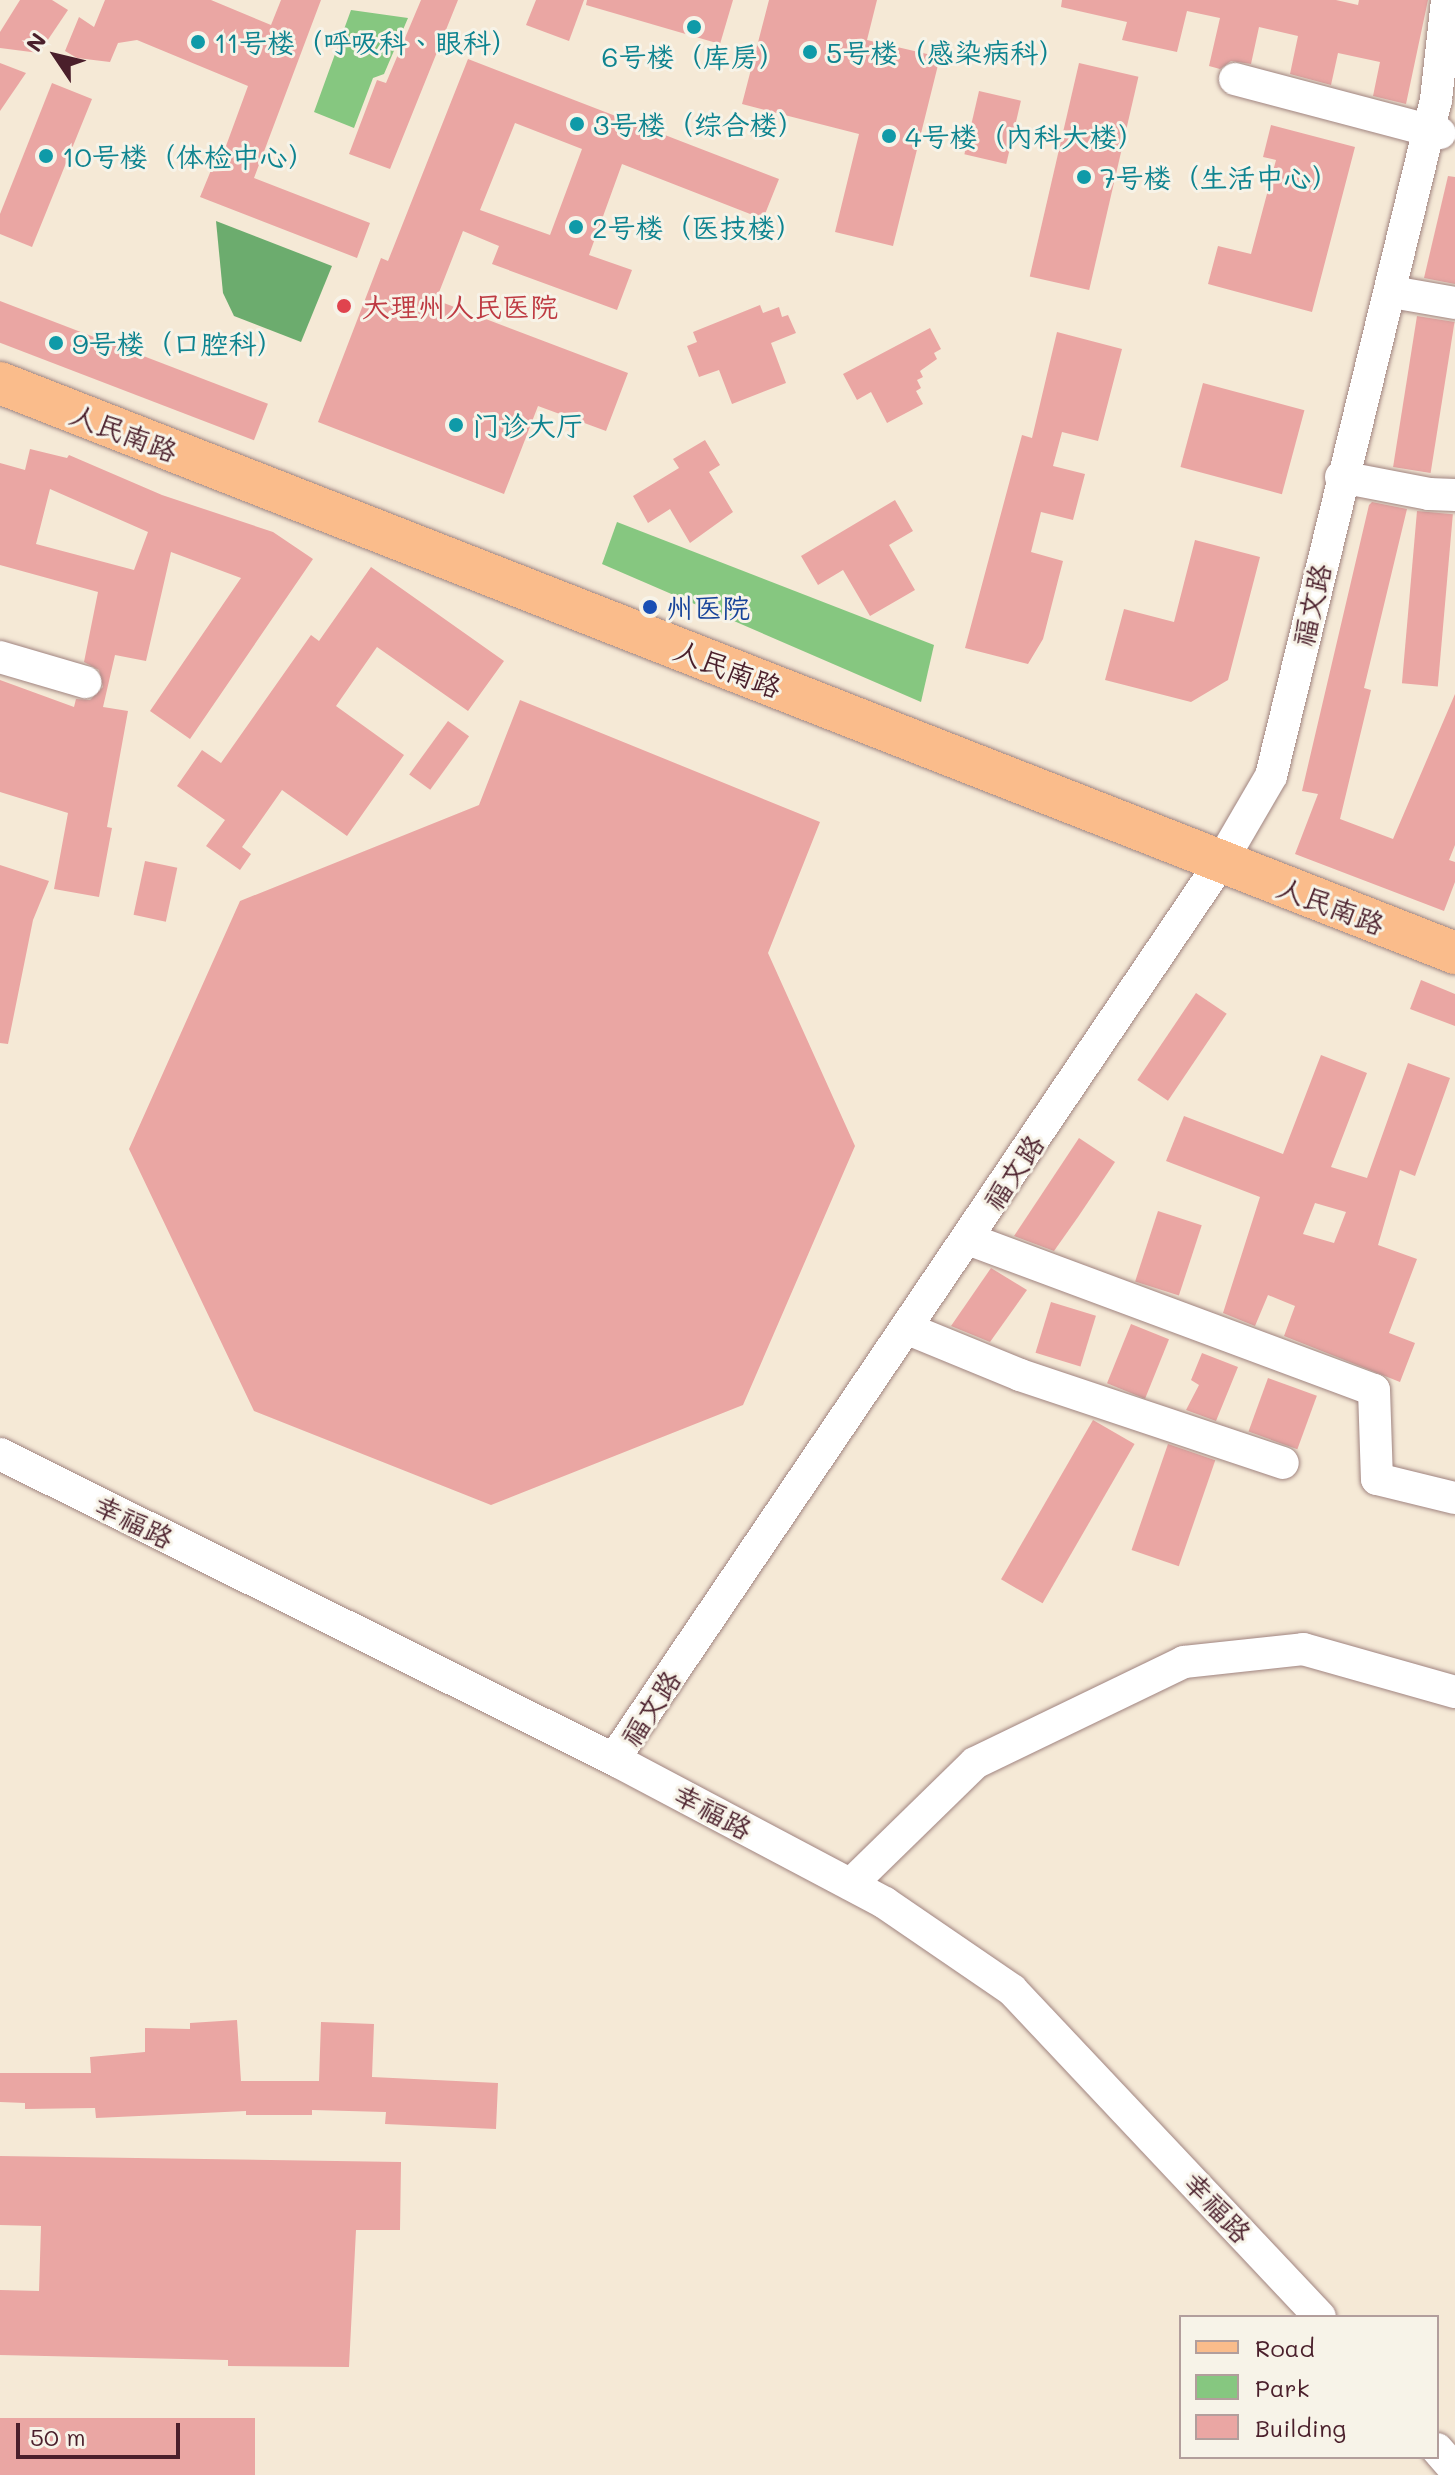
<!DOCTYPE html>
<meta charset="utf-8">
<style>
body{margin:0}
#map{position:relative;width:1455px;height:2475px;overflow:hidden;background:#f5e9d6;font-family:Mali,"LXGW WenKai TC",sans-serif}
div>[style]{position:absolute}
.green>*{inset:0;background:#86c780}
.forest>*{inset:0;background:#6cac6e}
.building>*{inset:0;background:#eaa6a3;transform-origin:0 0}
.roads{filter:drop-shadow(0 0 2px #a08480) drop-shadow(0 0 2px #a08480)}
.minor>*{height:32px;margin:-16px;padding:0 16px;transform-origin:16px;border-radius:16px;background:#fff}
.major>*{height:42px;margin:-21px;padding:0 21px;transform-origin:21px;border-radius:21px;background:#fabc8b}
.dots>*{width:22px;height:22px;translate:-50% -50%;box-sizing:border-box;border:4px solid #f7f3e8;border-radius:50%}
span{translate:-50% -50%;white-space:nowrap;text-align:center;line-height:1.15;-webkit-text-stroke:6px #f7f3e8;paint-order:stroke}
.culture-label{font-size:28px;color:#0d838f}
.left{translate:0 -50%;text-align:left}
.health-label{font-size:28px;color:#be3a42}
.street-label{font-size:28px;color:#4a1f2b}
.transit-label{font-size:28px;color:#164399}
.legend{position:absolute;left:1179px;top:2315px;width:260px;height:144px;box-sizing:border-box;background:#f7f3e8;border:2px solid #b29e9c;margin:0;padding:10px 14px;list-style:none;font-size:24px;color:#4a1f2b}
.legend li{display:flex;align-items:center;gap:16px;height:40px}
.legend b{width:40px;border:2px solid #b29e9c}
.north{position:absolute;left:16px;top:16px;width:80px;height:80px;-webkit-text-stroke:6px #f7f3e8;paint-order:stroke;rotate:305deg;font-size:22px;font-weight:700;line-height:32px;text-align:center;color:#4a1f2b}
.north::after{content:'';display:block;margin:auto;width:28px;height:36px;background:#4a1f2b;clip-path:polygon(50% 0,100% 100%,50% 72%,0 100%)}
.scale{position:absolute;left:16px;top:2423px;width:164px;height:36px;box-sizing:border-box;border:4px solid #4a1f2b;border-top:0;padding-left:10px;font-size:24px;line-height:28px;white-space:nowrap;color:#4a1f2b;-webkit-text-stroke:6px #f7f3e8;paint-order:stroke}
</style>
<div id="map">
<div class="green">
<div style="clip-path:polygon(351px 10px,408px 18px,384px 74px,373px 78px,354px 128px,314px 112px)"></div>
<div style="clip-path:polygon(617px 522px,934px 645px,921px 702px,602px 564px)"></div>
</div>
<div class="forest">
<div style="clip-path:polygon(216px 221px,332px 266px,301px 342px,234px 316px,223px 293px)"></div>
</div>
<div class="building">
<div style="clip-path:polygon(20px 0,52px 0,68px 10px,39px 53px,0 48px,0 32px)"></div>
<div style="clip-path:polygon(105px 0,211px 0,271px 25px,281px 0,321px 0,254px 178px,370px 223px,357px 258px,200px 197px,214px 163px,219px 165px,248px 86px,137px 40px,118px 43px,110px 62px,77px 58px,65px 51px,79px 17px,94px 27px)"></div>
<div style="clip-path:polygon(421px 0,458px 0,390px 169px,349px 154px,377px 80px,386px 83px)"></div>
<div style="clip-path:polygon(536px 0,584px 0,569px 41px,526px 25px)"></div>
<div style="clip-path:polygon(587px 0,733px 0,720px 44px,586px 5px)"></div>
<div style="clip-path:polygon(769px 0,877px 0,867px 40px,940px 57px,893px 246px,835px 232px,859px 134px,742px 104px)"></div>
<div style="clip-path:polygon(1062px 0,1336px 0,1358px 5px,1359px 0,1428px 0,1406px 104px,1373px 96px,1380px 62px,1338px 53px,1331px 85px,1290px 74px,1298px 36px,1259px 27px,1251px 64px,1231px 61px,1220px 69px,1209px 66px,1220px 18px,1187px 11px,1177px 52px,1122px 40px,1127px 22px,1061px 7px)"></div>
<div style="clip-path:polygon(evenodd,468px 59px,779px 179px,763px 219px,622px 164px,589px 255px,632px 270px,617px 310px,492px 264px,499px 246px,463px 231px,436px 300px,628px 373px,606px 431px,538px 406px,504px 494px,318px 422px,381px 258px,388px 261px,468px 59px,515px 123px,582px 149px,550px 235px,480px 210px,515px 123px)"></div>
<div style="clip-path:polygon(0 63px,26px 73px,0 111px)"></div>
<div style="left:1079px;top:63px;width:61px;height:219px;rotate:13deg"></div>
<div style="clip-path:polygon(52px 83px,92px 99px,32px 247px,0 234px,0 214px)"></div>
<div style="left:979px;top:91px;width:43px;height:65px;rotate:13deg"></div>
<div style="clip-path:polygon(1271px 125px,1355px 147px,1312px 312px,1208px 284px,1218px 246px,1251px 254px,1276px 160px,1263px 157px)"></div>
<div style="clip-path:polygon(1448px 176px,1455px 177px,1455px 284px,1424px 278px)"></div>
<div style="left:0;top:301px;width:287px;height:39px;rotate:21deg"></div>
<div style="clip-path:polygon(760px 305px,763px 313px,779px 307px,782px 317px,788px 315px,796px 333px,771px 343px,786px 383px,732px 404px,719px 370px,699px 377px,687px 346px,697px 342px,693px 332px)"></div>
<div style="left:1417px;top:316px;width:38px;height:153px;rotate:9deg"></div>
<div style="clip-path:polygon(930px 328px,941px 349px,934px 353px,937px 359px,920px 371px,923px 377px,917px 380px,921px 388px,916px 391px,923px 404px,887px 423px,871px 392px,857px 400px,843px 374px)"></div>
<div style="clip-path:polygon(1057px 332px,1122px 349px,1098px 441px,1062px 432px,1053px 466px,1085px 474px,1073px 520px,1041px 512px,1031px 552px,1063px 561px,1043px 639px,1028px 664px,965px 648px,1022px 435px,1032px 438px)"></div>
<div style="left:1203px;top:383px;width:105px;height:87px;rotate:15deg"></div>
<div style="clip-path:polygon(705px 440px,720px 465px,709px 472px,733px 512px,690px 543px,670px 509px,648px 523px,633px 496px,679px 468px,673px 459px)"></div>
<div style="clip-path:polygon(evenodd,30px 449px,67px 458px,69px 455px,162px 495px,273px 532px,313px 559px,190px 739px,150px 711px,241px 578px,171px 552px,146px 661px,115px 655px,103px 707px,128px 711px,107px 827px,112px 828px,99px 897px,54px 889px,68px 813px,0 792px,0 680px,74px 707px,76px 699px,90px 700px,103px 687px,99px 670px,84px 662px,98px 592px,0 565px,0 463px,25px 470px,30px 449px,50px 489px,148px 532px,134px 570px,36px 544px,50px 489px)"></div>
<div style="clip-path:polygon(895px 500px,913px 531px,889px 545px,915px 590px,870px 616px,843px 570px,818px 585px,801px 556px)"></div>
<div style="clip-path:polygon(1372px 502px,1407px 509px,1364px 688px,1371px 690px,1340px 819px,1393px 839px,1455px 694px,1455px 845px,1449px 860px,1455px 862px,1455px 882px,1444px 911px,1295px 854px,1318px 794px,1302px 791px,1369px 505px)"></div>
<div style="left:1417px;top:511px;width:36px;height:173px;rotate:5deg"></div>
<div style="clip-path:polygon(1195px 540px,1260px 557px,1228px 680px,1191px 702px,1105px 680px,1124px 609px,1174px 622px)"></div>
<div style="clip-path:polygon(371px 567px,504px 661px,468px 711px,377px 647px,336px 706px,404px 755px,347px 836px,282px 790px,242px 847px,251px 854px,240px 870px,206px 846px,225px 820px,177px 786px,202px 750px,221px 763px,311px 635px,319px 641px)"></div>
<div style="clip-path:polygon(520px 700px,820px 822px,768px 953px,855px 1146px,743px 1405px,491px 1505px,254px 1411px,129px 1149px,240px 901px,479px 805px)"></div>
<div style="left:448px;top:721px;width:26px;height:66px;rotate:36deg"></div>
<div style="left:145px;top:861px;width:33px;height:55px;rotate:12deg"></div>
<div style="clip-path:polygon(0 865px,49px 881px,33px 920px,8px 1044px,0 1043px)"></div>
<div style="clip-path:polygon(1421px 980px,1455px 994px,1455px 1026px,1410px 1009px)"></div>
<div style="left:1196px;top:993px;width:37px;height:105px;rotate:34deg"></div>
<div style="clip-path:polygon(evenodd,1321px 1055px,1367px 1073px,1331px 1167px,1367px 1178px,1408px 1063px,1450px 1078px,1415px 1176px,1400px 1170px,1378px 1245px,1417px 1259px,1389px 1333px,1415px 1343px,1400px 1382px,1284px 1336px,1295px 1306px,1268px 1295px,1255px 1326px,1223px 1313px,1260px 1197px,1166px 1161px,1184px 1116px,1283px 1154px,1321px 1055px,1315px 1203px,1346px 1212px,1334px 1243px,1303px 1234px,1315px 1203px)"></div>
<div style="clip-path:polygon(1079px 1138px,1115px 1162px,1078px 1217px,1054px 1251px,1014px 1236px)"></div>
<div style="left:1158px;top:1211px;width:46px;height:74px;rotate:18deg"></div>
<div style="clip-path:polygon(991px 1268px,1027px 1290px,990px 1342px,951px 1326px)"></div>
<div style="left:1051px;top:1302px;width:47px;height:53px;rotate:17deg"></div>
<div style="left:1131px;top:1324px;width:41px;height:64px;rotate:22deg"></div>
<div style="clip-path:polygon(1202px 1353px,1238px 1367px,1216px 1421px,1186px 1410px,1199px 1385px,1191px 1380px)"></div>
<div style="left:1268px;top:1378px;width:52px;height:57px;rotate:20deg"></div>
<div style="left:1093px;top:1420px;width:48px;height:184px;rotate:30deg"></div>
<div style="left:1168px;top:1444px;width:50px;height:112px;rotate:19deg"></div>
<div style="clip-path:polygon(237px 2020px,241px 2081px,319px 2081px,321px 2022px,374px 2024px,372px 2077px,498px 2083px,496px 2129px,385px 2124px,386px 2112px,312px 2110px,312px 2115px,246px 2115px,246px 2111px,96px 2118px,95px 2108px,25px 2109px,25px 2103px,0 2102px,0 2073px,91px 2073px,90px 2057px,145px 2052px,145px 2028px,190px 2029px,190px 2023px)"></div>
<div style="clip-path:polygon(0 2156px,401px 2162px,400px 2230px,356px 2230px,349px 2367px,228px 2366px,228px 2360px,0 2355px,0 2290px,39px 2291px,41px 2226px,0 2225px)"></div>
<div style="left:0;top:2418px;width:255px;height:57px"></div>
</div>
<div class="roads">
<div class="minor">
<div style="left:1235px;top:79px;width:212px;rotate:14.8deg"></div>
<div style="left:1392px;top:292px;width:64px;rotate:9.9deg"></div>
<div style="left:1341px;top:477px;width:90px;rotate:10.9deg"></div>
<div style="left:1429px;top:494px;width:26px;rotate:2deg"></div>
<div style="left:0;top:657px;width:89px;rotate:16.4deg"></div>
<div style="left:968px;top:1239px;width:433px;rotate:20.4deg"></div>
<div style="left:1374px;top:1390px;width:89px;rotate:88.1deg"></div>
<div style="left:1377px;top:1479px;width:80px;rotate:13.7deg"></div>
<div style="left:908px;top:1329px;width:121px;rotate:22.3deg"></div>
<div style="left:1020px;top:1375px;width:277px;rotate:18.5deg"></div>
<div style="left:0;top:1454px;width:691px;rotate:26.45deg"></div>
<div style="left:619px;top:1762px;width:301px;rotate:27.9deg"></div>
<div style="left:885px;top:1903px;width:154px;rotate:34.4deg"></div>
<div style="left:1012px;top:1990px;width:449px;rotate:46.7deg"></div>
<div style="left:619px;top:1762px;width:12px;rotate:-85deg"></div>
<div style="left:620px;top:1750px;width:1072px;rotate:-55.91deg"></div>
<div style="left:1221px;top:862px;width:99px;rotate:-59.8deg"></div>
<div style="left:1271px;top:776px;width:696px;rotate:-76.28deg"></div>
<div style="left:1436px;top:100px;width:101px;rotate:-83.7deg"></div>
<div style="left:851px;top:1884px;width:173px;rotate:-44.3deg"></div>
<div style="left:975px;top:1763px;width:232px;rotate:-25.8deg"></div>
<div style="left:1184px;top:1662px;width:120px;rotate:-6.2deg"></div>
<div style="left:1303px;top:1649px;width:158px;rotate:15.8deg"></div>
<div style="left:1437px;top:2449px;width:28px;rotate:49deg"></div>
</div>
<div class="major">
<div style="left:0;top:383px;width:1563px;rotate:21.39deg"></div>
</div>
</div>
<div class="dots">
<div style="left:694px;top:27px;background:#0f9aa8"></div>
<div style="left:198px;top:42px;background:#0f9aa8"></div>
<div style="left:810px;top:52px;background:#0f9aa8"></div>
<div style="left:577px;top:124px;background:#0f9aa8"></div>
<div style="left:889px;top:136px;background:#0f9aa8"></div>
<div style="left:46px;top:156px;background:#0f9aa8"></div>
<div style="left:1084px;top:177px;background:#0f9aa8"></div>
<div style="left:576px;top:227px;background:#0f9aa8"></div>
<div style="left:344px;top:306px;background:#e0444e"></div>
<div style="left:56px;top:343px;background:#0f9aa8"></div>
<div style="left:456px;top:425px;background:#0f9aa8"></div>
<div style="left:650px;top:607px;background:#1a4fb4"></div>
</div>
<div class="culture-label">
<span class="left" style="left:214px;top:42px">11号楼（呼吸科、眼科）</span>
<span class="left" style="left:826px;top:52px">5号楼（感染病科）</span>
<span style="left:694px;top:56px">6号楼（库房）</span>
<span class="left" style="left:593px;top:124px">3号楼（综合楼）</span>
<span class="left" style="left:905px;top:136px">4号楼（内科大楼）</span>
<span class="left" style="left:62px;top:156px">10号楼（体检中心）</span>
<span class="left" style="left:1100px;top:177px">7号楼（生活中心）</span>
<span class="left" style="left:592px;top:227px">2号楼（医技楼）</span>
<span class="left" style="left:72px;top:343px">9号楼（口腔科）</span>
<span class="left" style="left:472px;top:425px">门诊大厅</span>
</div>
<div class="health-label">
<span class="left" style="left:362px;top:306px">大理州人民医院</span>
</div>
<div class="street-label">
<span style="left:124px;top:432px;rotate:21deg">人民南路</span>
<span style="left:1311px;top:605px;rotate:-77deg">福文路</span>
<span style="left:728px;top:668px;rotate:21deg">人民南路</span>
<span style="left:1331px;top:905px;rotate:21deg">人民南路</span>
<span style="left:1013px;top:1172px;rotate:-56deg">福文路</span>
<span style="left:134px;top:1521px;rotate:26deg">幸福路</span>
<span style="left:650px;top:1708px;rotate:-57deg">福文路</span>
<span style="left:713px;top:1811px;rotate:28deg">幸福路</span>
<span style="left:1218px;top:2207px;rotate:47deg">幸福路</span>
</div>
<div class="transit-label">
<span class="left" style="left:666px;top:607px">州医院</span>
</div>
<ul class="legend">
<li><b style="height:10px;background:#fabc8b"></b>Road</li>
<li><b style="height:22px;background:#86c780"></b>Park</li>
<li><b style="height:22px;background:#eaa6a3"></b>Building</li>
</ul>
<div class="north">N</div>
<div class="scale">50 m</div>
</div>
